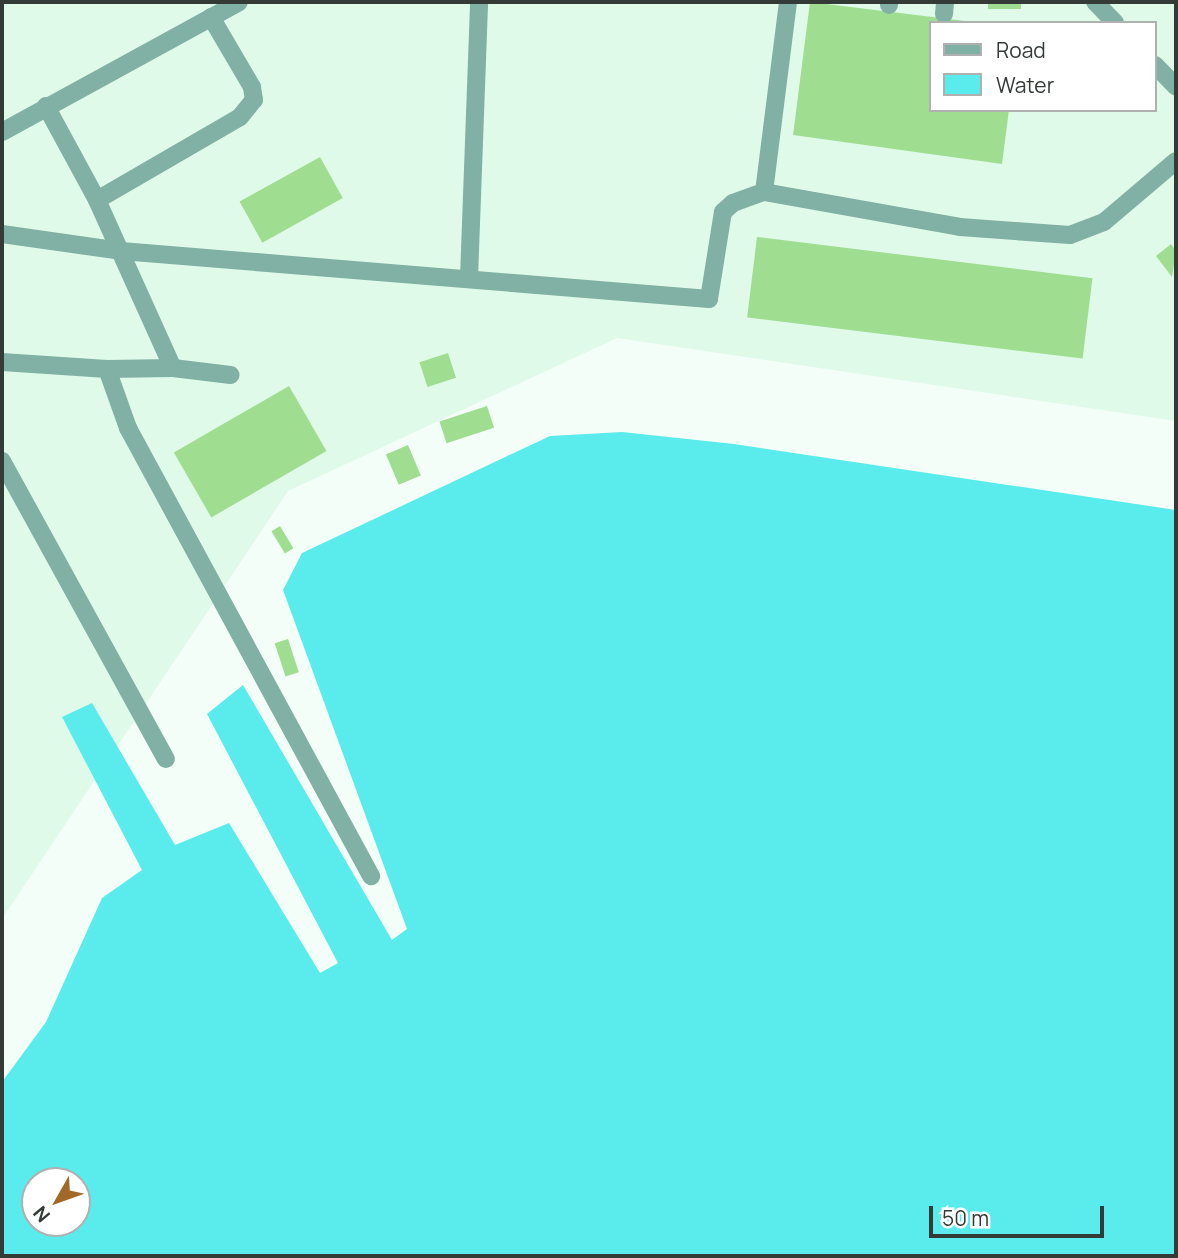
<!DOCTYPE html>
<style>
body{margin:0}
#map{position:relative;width:1178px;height:1258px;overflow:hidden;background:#f4fef8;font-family:Manrope,sans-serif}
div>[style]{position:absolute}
.built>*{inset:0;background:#e0faea}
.water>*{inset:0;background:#5aecec}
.building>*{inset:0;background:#9fde90;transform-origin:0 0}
.minor>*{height:18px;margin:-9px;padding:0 9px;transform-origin:9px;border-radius:9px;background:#80b1a4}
span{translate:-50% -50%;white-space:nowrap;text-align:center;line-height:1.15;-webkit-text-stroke:7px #fff;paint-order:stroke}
.frame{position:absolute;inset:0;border:4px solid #343b37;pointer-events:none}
.legend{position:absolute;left:929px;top:21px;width:228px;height:91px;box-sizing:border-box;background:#fff;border:2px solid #aeb1af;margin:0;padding:9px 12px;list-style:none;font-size:21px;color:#343b37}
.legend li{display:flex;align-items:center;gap:14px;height:35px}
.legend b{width:35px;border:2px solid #aeb1af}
.north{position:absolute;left:21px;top:1167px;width:70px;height:70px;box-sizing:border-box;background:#fff;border:2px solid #aeb1af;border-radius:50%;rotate:230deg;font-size:19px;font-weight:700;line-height:28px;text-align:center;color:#343b37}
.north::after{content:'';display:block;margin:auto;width:24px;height:32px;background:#a16827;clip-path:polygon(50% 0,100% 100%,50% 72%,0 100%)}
.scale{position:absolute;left:929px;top:1206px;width:175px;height:32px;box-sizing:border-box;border:4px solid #343b37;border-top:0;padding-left:9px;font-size:21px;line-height:24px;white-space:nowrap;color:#343b37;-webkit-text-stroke:5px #fff;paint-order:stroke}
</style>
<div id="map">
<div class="built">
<div style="clip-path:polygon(evenodd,2px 2px,1176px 2px,1176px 421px,617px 338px,288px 491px,2px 919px,2px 2px,931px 23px,1155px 23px,1155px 110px,931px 110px,931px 23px)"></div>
</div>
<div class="water">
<div style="clip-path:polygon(evenodd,622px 432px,734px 444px,1176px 510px,1176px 1256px,2px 1256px,2px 1082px,46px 1022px,102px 898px,142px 870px,62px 717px,92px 703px,175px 845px,229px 823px,320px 973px,338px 963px,207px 714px,243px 685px,392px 940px,407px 929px,283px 590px,302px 553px,550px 436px,622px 432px,35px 1181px,77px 1181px,77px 1223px,35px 1223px,35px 1181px)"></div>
</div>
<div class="building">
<div style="clip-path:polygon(810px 2px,965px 21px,931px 23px,931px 110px,1009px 110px,1002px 164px,793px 135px)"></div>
<div style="left:988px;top:2px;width:33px;height:7px"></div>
<div style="left:320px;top:157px;width:47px;height:92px;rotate:61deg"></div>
<div style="left:757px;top:237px;width:338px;height:81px;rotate:7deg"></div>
<div style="clip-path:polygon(1171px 244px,1176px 251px,1172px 277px,1156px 256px)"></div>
<div style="left:448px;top:353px;width:26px;height:30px;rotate:72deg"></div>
<div style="left:289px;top:386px;width:75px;height:133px;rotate:60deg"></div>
<div style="left:487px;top:406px;width:23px;height:50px;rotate:72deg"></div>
<div style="left:408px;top:445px;width:33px;height:24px;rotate:67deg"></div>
<div style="left:280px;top:526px;width:26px;height:10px;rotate:59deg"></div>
<div style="left:288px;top:639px;width:35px;height:14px;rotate:72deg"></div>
</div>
<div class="minor">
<div style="left:1095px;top:2px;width:29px;rotate:46deg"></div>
<div style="left:889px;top:5px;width:3px;rotate:-90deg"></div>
<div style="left:944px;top:14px;width:12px;rotate:-85deg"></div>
<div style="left:1155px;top:65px;width:30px;rotate:46deg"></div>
<div style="left:46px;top:106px;width:107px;rotate:61.5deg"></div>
<div style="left:97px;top:200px;width:184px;rotate:65.7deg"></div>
<div style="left:2px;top:132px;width:270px;rotate:-28.7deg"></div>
<div style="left:764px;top:192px;width:192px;rotate:-82.8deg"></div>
<div style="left:97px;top:200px;width:165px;rotate:-30.1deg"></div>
<div style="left:240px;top:117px;width:22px;rotate:-51deg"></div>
<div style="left:254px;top:100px;width:13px;rotate:-99deg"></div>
<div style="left:252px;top:87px;width:81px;rotate:-120.4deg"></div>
<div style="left:2px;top:234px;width:120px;rotate:8.1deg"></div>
<div style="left:121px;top:251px;width:590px;rotate:4.67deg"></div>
<div style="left:709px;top:299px;width:88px;rotate:-80.9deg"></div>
<div style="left:723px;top:212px;width:13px;rotate:-42deg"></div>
<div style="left:733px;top:203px;width:33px;rotate:-20deg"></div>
<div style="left:764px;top:192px;width:199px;rotate:10.1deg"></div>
<div style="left:960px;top:227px;width:110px;rotate:4.2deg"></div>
<div style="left:1070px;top:235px;width:36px;rotate:-21deg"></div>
<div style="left:1104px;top:222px;width:94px;rotate:-40.3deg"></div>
<div style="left:469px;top:278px;width:276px;rotate:-87.9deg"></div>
<div style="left:2px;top:362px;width:105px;rotate:3.8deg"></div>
<div style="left:107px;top:369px;width:66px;rotate:-0.9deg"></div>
<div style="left:173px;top:368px;width:58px;rotate:6.9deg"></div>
<div style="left:107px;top:369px;width:63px;rotate:70.4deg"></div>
<div style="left:128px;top:428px;width:510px;rotate:61.52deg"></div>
<div style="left:2px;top:461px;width:340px;rotate:61.2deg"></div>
</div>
<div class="frame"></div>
<ul class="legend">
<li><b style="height:9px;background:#80b1a4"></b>Road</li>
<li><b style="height:19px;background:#5aecec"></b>Water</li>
</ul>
<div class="north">N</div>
<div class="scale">50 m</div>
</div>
